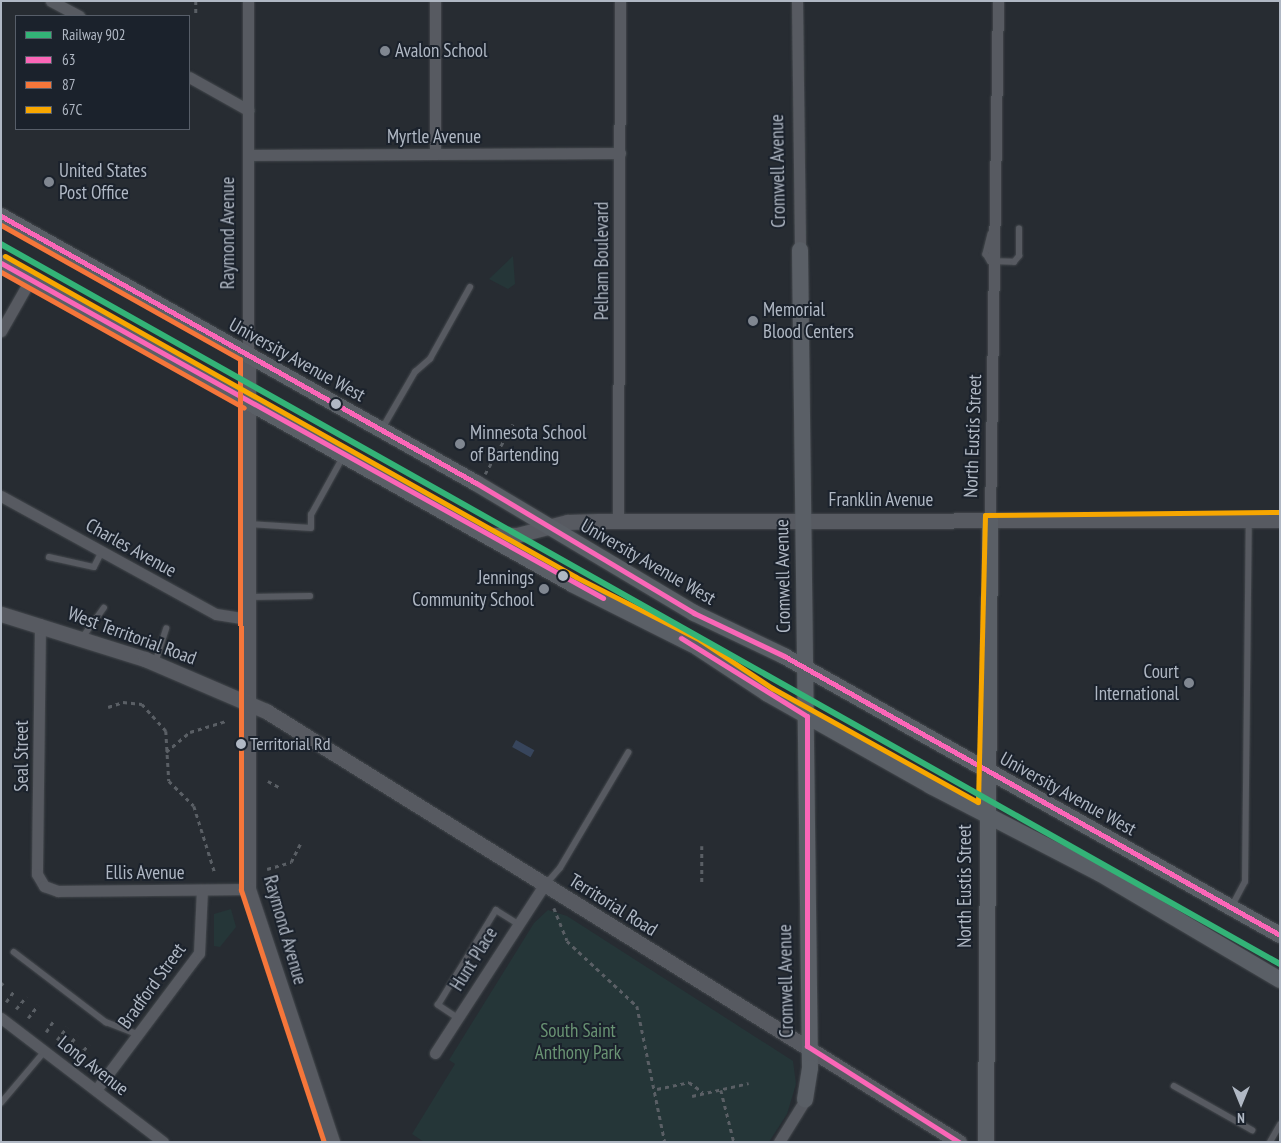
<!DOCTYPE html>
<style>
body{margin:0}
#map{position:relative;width:1281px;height:1143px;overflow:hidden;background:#272c32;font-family:"PT Sans Narrow",sans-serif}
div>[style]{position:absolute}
.green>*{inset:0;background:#253638}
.water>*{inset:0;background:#37455c;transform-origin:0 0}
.path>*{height:2.5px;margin-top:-1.25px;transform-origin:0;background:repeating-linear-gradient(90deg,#5a5f65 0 4px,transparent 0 8px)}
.roads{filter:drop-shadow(0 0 1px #44484d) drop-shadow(0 0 1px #44484d)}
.service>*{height:5.5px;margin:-2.75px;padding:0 2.75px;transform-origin:2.75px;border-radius:2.75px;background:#575a61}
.minor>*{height:11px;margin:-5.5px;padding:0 5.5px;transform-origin:5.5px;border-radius:5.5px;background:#575a61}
.tertiary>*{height:15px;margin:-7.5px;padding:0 7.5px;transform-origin:7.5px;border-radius:7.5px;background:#575a61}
.secondary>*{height:16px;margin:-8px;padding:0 8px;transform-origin:8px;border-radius:8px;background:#5a5f66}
.bus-1>*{height:5px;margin:-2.5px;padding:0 2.5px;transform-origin:2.5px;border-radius:2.5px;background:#fa66b7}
.bus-2>*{height:5px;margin:-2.5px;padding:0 2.5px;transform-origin:2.5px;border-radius:2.5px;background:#f5763a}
.bus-3>*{height:5px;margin:-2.5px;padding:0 2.5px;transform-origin:2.5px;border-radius:2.5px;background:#f7a600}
.rail-1>*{height:6px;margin:-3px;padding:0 3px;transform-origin:3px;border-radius:3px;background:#33b377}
.dots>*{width:14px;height:14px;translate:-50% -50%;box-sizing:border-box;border:2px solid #1b222c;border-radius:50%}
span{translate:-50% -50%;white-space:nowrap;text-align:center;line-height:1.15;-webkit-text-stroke:4px #1b222c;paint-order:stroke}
.bus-label{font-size:18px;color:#b0b8c4}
.left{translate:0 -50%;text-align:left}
.poi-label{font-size:19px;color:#b0b8c4}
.right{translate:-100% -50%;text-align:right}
.street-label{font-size:19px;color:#b0b8c4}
.park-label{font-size:19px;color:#699373}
.frame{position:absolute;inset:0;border:2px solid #b0b8c4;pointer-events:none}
.legend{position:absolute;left:15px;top:15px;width:175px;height:115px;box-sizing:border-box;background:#1b222c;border:1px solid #575e69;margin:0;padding:6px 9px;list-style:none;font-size:15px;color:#b0b8c4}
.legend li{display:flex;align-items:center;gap:10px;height:25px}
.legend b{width:25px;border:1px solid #575e69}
.north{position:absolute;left:1216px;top:1078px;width:50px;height:50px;-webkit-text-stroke:4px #1b222c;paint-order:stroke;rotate:180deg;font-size:14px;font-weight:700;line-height:20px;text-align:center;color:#b0b8c4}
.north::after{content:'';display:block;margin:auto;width:18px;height:22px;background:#b0b8c4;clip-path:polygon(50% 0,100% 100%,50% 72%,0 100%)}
</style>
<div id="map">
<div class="green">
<div style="clip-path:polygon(513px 256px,515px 284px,508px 289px,489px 279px)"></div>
<div style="clip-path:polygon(231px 909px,236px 927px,220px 947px,214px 946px,214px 914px)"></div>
<div style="clip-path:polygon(548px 910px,567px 916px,793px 1061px,796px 1084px,787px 1114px,769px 1142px,424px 1142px,412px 1134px,455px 1064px,449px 1060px,534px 923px)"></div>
</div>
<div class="water">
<div style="left:516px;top:740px;width:21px;height:8px;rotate:29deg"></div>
</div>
<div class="path">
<div style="left:196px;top:1px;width:14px;rotate:90deg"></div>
<div style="left:485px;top:474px;width:57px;rotate:-60.8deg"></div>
<div style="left:108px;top:707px;width:16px;rotate:-18deg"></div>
<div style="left:123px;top:702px;width:19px;rotate:6deg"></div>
<div style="left:142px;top:704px;width:36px;rotate:48deg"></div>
<div style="left:166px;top:731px;width:50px;rotate:86.6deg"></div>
<div style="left:169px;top:781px;width:35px;rotate:45deg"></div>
<div style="left:194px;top:806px;width:70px;rotate:72.6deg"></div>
<div style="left:166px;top:752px;width:31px;rotate:-40deg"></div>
<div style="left:190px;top:732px;width:38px;rotate:-17deg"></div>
<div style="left:268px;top:781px;width:13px;rotate:29deg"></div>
<div style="left:702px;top:846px;width:36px;rotate:90deg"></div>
<div style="left:267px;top:869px;width:25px;rotate:-16deg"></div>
<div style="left:291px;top:862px;width:20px;rotate:-63deg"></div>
<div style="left:554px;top:908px;width:35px;rotate:68deg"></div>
<div style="left:567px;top:941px;width:96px;rotate:42.9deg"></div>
<div style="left:637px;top:1006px;width:139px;rotate:78.4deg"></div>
<div style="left:1px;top:985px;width:3px;rotate:-45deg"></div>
<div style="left:6px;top:1002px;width:14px;rotate:-54deg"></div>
<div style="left:16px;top:1009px;width:16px;rotate:-50deg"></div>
<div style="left:28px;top:1018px;width:16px;rotate:-52deg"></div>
<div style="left:46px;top:1032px;width:14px;rotate:-56deg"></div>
<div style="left:57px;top:1040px;width:16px;rotate:-52deg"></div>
<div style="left:67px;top:1048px;width:16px;rotate:-52deg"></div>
<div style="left:78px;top:1056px;width:16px;rotate:-47deg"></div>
<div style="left:657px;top:1089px;width:33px;rotate:-12deg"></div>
<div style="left:689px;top:1082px;width:17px;rotate:36deg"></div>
<div style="left:721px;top:1090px;width:54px;rotate:76deg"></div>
<div style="left:692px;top:1096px;width:58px;rotate:-12.8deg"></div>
</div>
<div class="roads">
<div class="service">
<div style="left:991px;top:234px;width:21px;rotate:104deg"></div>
<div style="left:986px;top:254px;width:8px;rotate:60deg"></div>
<div style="left:990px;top:261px;width:24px;rotate:2deg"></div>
<div style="left:1014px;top:262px;width:8px;rotate:-50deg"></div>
<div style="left:1019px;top:256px;width:27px;rotate:-90deg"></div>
<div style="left:382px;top:429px;width:66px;rotate:-59.9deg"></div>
<div style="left:415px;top:372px;width:20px;rotate:-41deg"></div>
<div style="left:430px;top:359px;width:82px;rotate:-60.9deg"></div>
<div style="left:249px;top:524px;width:62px;rotate:3.7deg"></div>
<div style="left:311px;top:528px;width:13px;rotate:-90deg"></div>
<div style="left:311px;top:515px;width:66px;rotate:-61.1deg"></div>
<div style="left:49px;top:557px;width:46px;rotate:12.5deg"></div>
<div style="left:94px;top:567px;width:16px;rotate:-63deg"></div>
<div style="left:250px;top:597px;width:60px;rotate:-1deg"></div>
<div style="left:82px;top:638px;width:37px;rotate:-54deg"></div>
<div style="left:155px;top:663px;width:36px;rotate:-72deg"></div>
<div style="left:546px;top:884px;width:21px;rotate:-49deg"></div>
<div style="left:560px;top:868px;width:134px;rotate:-59.4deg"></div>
<div style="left:1232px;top:906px;width:27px;rotate:-62deg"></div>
<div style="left:1245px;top:882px;width:361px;rotate:-89.4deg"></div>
<div style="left:14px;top:952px;width:116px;rotate:37.3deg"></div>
<div style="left:106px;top:1022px;width:34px;rotate:21deg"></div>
<div style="left:457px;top:1018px;width:23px;rotate:-146deg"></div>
<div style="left:438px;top:1005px;width:111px;rotate:-58.6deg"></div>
<div style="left:496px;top:910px;width:25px;rotate:32deg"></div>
<div style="left:1174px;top:1086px;width:90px;rotate:29.4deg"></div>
<div style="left:1px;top:1103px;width:68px;rotate:-49.8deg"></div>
<div style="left:1270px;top:1142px;width:20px;rotate:-60deg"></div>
</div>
<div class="minor">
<div style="left:51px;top:1px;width:32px;rotate:28deg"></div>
<div style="left:797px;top:1px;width:249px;rotate:89.3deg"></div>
<div style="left:189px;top:77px;width:68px;rotate:29.2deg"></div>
<div style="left:435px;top:154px;width:153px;rotate:-90deg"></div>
<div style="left:248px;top:155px;width:372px;rotate:-0.3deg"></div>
<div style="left:1px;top:331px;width:59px;rotate:-60.4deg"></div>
<div style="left:248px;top:355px;width:354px;rotate:-90deg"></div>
<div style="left:1px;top:496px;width:245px;rotate:28.8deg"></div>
<div style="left:216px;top:614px;width:32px;rotate:9deg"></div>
<div style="left:618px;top:520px;width:519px;rotate:-89.78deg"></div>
<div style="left:990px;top:520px;width:519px;rotate:-89.12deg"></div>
<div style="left:40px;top:624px;width:250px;rotate:90.7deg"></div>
<div style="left:37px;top:874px;width:14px;rotate:60deg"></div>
<div style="left:44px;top:886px;width:15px;rotate:20deg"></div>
<div style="left:58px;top:891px;width:190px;rotate:-0.6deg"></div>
<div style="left:1px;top:1018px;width:204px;rotate:37.4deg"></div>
<div style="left:435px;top:1053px;width:200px;rotate:-57deg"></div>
<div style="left:96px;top:1090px;width:171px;rotate:-53.1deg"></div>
<div style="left:199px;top:953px;width:63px;rotate:-87.3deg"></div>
<div style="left:779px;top:1142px;width:49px;rotate:-58.2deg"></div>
</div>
<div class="tertiary">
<div style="left:248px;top:355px;width:534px;rotate:90deg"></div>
<div style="left:248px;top:889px;width:267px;rotate:71.6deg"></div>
<div style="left:485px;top:535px;width:32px"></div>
<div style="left:517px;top:535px;width:52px;rotate:-14.6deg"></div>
<div style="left:567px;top:522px;width:31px;rotate:-2deg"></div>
<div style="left:598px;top:521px;width:682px;rotate:-0.08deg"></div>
<div style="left:1px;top:614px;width:151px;rotate:17.4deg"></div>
<div style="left:145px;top:659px;width:132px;rotate:23.3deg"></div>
<div style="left:266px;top:711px;width:816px;rotate:31.88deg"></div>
</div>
<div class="secondary">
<div style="left:1px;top:216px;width:545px;rotate:29.34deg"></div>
<div style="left:476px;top:483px;width:254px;rotate:30.8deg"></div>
<div style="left:694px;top:613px;width:100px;rotate:25.5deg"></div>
<div style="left:784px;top:656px;width:569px;rotate:29.36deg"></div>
<div style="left:800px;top:250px;width:818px;rotate:89.3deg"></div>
<div style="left:810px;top:1068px;width:32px;rotate:99deg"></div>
<div style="left:1px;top:263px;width:655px;rotate:29.34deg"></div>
<div style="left:572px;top:584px;width:140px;rotate:26.7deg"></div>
<div style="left:697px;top:647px;width:85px;rotate:33.5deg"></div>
<div style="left:768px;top:694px;width:187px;rotate:29.4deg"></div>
<div style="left:931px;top:786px;width:189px;rotate:27.4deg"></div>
<div style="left:1099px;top:873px;width:210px;rotate:30.6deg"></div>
<div style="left:986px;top:1142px;width:622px;rotate:-89.63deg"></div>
</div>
</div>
<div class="bus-1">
<div style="left:1px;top:216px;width:545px;rotate:29.34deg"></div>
<div style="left:476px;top:483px;width:254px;rotate:30.8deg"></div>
<div style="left:694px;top:613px;width:100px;rotate:25.5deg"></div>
<div style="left:784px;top:656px;width:569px;rotate:29.36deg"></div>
<div style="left:1px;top:263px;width:689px;rotate:29.09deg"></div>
<div style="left:681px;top:638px;width:148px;rotate:31.8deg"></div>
<div style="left:807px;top:716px;width:330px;rotate:90deg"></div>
<div style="left:807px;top:1046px;width:180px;rotate:32.3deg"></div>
</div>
<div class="bus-2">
<div style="left:1px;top:225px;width:274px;rotate:29.3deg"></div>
<div style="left:240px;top:359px;width:531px;rotate:89.89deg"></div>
<div style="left:241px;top:890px;width:265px;rotate:71.8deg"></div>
<div style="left:1px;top:272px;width:278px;rotate:29.2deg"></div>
</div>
<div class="bus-3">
<div style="left:5px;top:256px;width:655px;rotate:29.34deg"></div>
<div style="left:576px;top:577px;width:139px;rotate:26.9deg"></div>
<div style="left:700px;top:640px;width:87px;rotate:33.7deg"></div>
<div style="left:772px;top:688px;width:235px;rotate:29deg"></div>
<div style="left:978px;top:802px;width:287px;rotate:-88.6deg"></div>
<div style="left:985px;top:515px;width:295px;rotate:-0.6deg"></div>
</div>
<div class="rail-1">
<div style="left:1px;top:244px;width:1468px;rotate:29.38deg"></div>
</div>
<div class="dots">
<div style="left:385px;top:51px;background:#808791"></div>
<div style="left:49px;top:182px;background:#808791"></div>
<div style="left:753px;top:321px;background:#808791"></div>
<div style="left:336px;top:404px;background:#b0b8c4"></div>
<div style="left:460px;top:444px;background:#808791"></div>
<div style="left:563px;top:576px;background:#b0b8c4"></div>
<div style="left:544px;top:589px;background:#808791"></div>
<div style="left:1189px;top:683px;background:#808791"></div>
<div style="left:241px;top:744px;background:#b0b8c4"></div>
</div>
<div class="bus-label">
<span class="left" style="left:250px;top:744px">Territorial Rd</span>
</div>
<div class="poi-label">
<span class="left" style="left:395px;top:51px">Avalon School</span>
<span class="left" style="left:59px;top:182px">United States<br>Post Office</span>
<span class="left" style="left:763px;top:321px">Memorial<br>Blood Centers</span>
<span class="left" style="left:470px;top:444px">Minnesota School<br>of Bartending</span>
<span class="right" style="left:534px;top:589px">Jennings<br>Community School</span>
<span class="right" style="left:1179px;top:683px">Court<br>International</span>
</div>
<div class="street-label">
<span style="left:434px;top:137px">Myrtle Avenue</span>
<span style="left:778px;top:171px;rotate:-91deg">Cromwell Avenue</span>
<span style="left:228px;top:233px;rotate:-90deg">Raymond Avenue</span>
<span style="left:602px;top:261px;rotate:-90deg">Pelham Boulevard</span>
<span style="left:297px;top:360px;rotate:29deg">University Avenue West</span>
<span style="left:973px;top:436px;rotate:-88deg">North Eustis Street</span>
<span style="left:881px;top:500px">Franklin Avenue</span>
<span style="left:131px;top:548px;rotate:29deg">Charles Avenue</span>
<span style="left:648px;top:562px;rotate:30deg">University Avenue West</span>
<span style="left:783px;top:576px;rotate:-91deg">Cromwell Avenue</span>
<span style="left:132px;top:636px;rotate:20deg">West Territorial Road</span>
<span style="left:22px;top:756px;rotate:-90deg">Seal Street</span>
<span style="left:1068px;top:794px;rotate:29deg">University Avenue West</span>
<span style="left:145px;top:873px">Ellis Avenue</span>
<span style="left:965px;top:886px;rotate:-90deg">North Eustis Street</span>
<span style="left:613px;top:905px;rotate:32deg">Territorial Road</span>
<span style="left:285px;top:930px;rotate:74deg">Raymond Avenue</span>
<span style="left:474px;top:959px;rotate:-58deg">Hunt Place</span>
<span style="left:786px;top:981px;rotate:-91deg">Cromwell Avenue</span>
<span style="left:152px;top:986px;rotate:-54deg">Bradford Street</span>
<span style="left:93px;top:1066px;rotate:38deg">Long Avenue</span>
</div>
<div class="park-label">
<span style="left:578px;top:1042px">South Saint<br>Anthony Park</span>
</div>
<div class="frame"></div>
<ul class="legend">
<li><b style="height:6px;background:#33b377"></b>Railway 902</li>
<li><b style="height:6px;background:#fa66b7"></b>63</li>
<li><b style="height:6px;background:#f5763a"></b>87</li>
<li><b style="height:6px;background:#f7a600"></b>67C</li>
</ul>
<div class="north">N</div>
</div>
